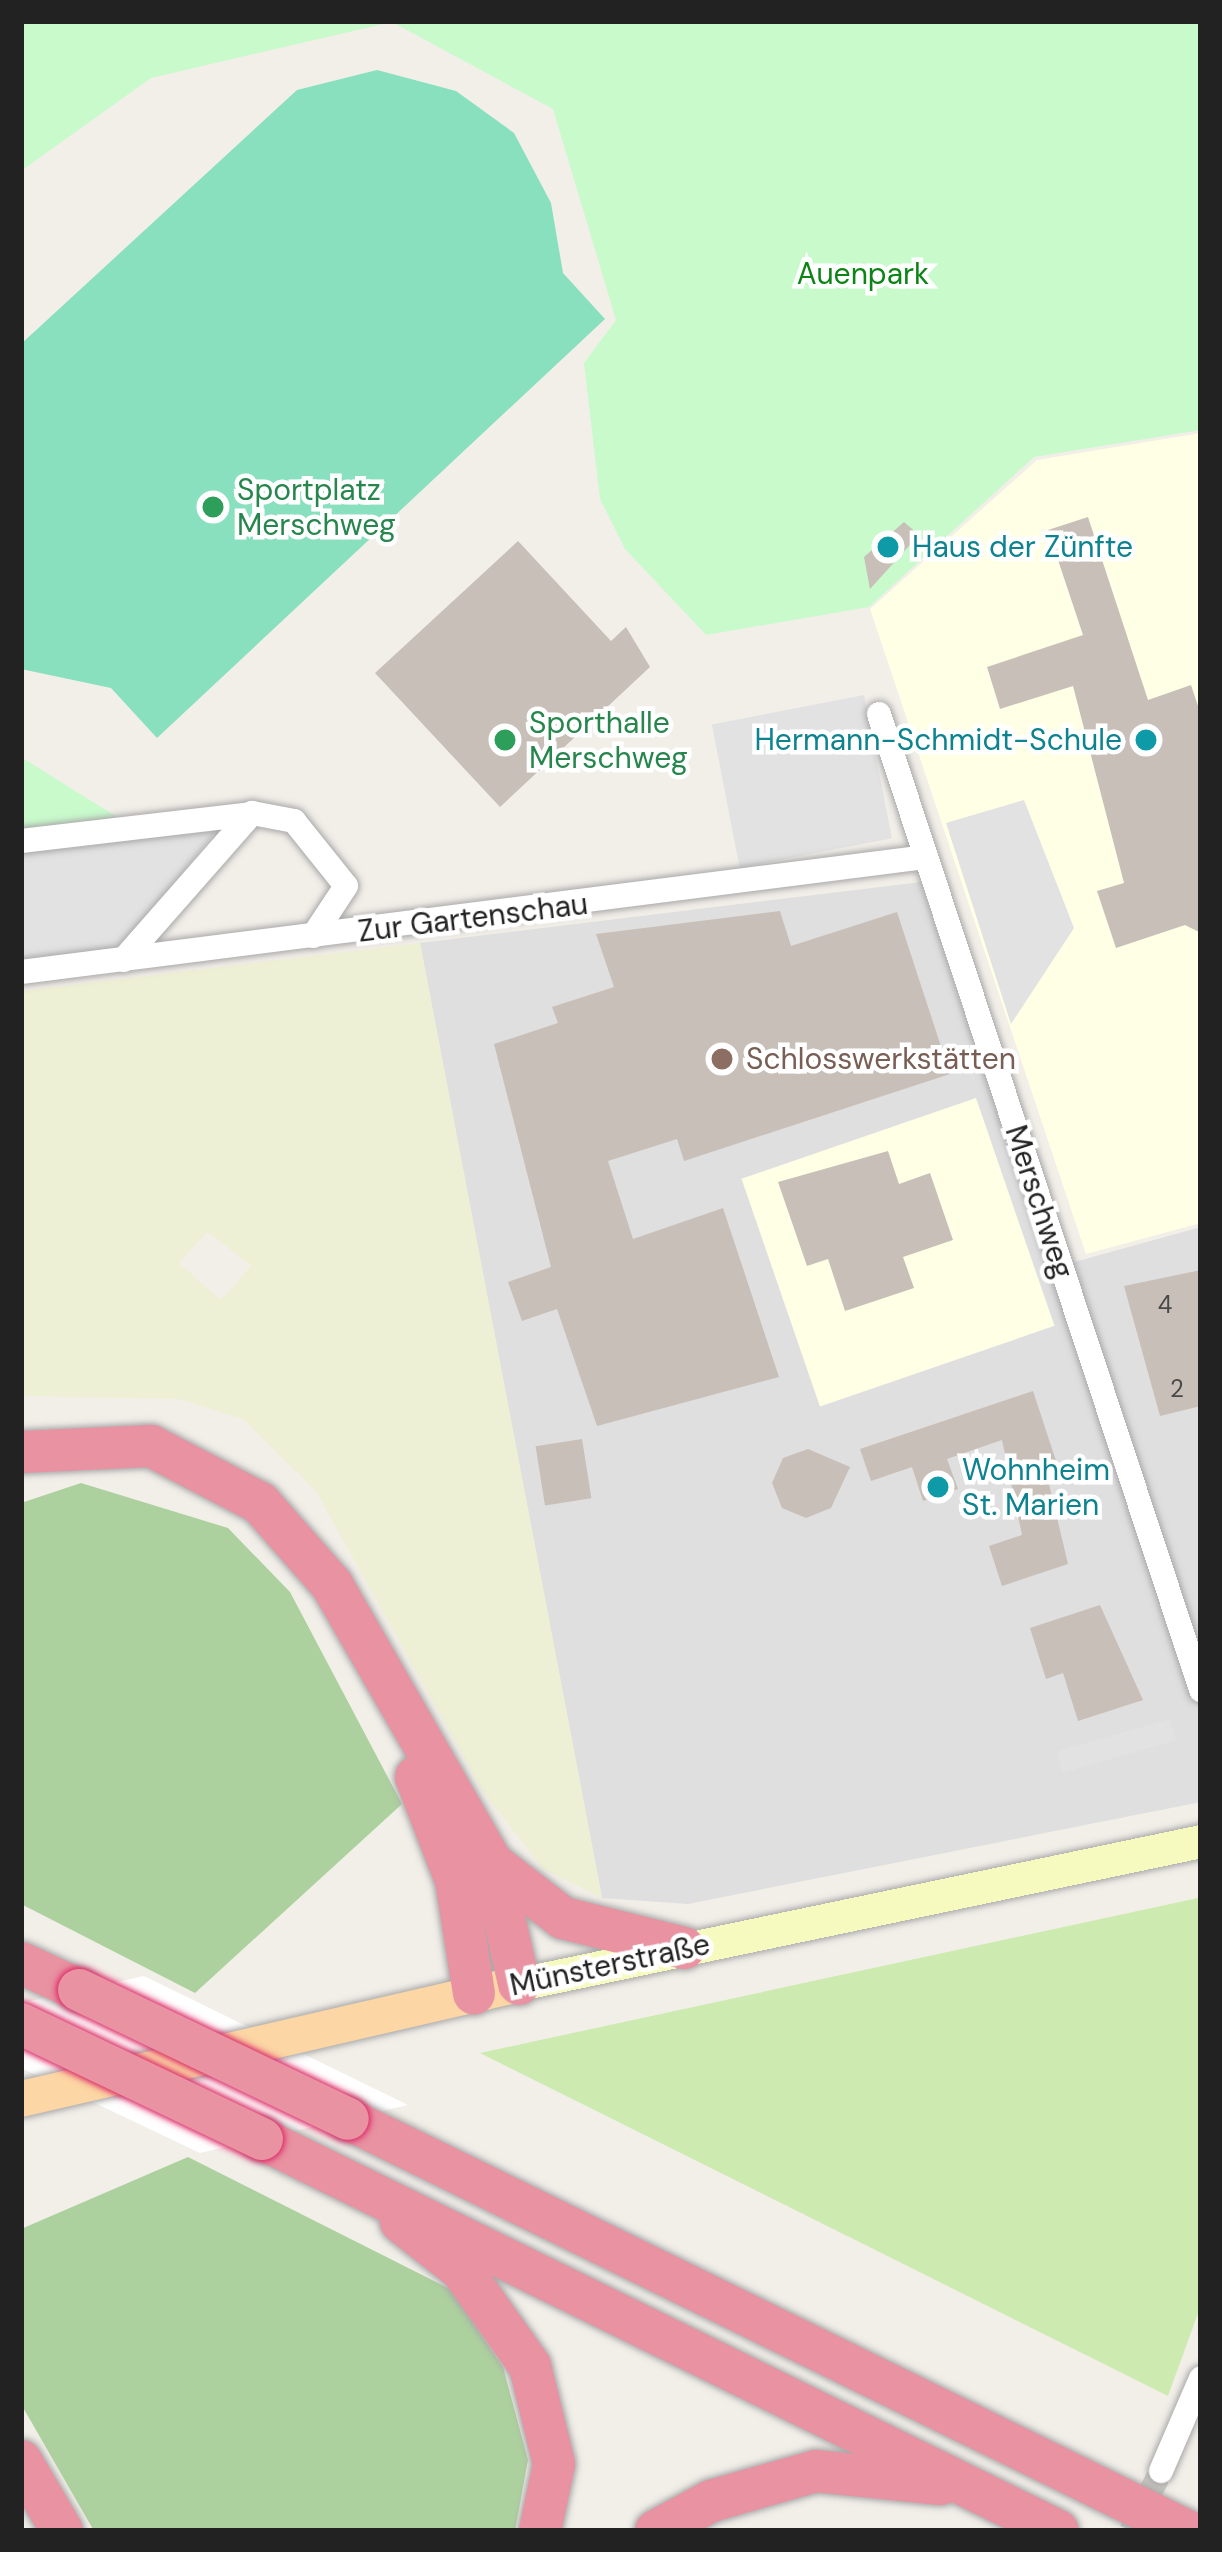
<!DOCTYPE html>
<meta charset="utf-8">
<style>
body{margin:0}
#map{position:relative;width:1222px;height:2552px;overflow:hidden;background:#f2efe9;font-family:"DM Sans",sans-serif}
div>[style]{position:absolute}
.residential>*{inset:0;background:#e0dfdf}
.education>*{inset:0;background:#ffffe5;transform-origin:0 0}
.farmland>*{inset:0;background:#eef0d5}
.grass>*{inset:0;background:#cdebb0}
.forest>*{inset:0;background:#add19e}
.park>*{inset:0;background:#c8facc}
.pitch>*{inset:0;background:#88e0be}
.parking>*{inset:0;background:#e2e2e2;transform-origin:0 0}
.pier>*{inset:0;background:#fff}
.building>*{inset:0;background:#c7bfb8;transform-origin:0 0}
.street-tunnel>*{height:24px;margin-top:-12px;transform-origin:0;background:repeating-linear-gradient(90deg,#c8c6c1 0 24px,transparent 0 36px)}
.roads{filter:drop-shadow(0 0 3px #a9a9a9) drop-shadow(0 0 3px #a9a9a9)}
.street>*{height:24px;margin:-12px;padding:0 12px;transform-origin:12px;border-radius:12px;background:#fff}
.secondary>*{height:33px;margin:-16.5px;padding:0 16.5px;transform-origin:16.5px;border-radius:16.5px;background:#f7fabf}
.primary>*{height:36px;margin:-18px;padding:0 18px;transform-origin:18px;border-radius:18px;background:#fcd6a4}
.highway>*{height:42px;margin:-21px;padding:0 21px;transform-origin:21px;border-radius:21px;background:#e892a2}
.bridges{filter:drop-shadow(0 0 3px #dc2a67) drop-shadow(0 0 3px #dc2a67)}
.highway-bridge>*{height:42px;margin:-21px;padding:0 21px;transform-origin:21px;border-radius:21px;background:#e892a2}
.dots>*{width:33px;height:33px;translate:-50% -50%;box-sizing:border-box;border:6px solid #fff;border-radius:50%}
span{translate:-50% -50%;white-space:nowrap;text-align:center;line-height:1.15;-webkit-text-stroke:9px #fff;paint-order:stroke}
.number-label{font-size:24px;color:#4b4948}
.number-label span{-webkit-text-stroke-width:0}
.park-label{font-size:30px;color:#0c8416}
.leisure-label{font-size:30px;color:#27864d}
.left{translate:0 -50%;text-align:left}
.culture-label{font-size:30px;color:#0d838f}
.right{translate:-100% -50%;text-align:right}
.street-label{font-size:30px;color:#222}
.education-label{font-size:30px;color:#785e54}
.frame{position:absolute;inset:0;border:24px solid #222;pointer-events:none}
</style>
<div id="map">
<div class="residential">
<div style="clip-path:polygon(921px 882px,1049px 1269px,1201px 1227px,1201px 1802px,688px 1904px,602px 1898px,420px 943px)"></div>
</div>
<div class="education">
<div style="clip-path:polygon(1201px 433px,1201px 1223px,1086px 1254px,870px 609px,1037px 460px)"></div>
<div style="left:976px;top:1098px;width:241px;height:248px;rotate:71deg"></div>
</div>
<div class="farmland">
<div style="clip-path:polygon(evenodd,420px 943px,602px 1898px,543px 1869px,484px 1793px,315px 1490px,243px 1419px,179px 1399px,21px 1396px,21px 991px,420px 943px,208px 1232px,251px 1266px,221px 1300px,179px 1263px,208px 1232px)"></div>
</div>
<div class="grass">
<div style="clip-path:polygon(1198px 1898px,1201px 2305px,1168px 2396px,480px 2053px)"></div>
</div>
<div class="forest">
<div style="clip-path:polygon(81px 1483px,228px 1528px,290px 1592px,402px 1804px,195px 1993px,21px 1904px,21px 1503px)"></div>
<div style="clip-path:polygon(188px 2157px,450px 2289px,503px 2367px,528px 2460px,515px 2531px,94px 2531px,21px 2404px,21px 2229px)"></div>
</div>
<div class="park">
<div style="clip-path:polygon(21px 21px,1201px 21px,1201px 430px,1034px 457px,869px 607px,706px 635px,625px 549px,600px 499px,584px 363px,616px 320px,553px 109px,392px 22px,151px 78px,21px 171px)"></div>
<div style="clip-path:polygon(21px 757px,117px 817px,21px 829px)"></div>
</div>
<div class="pitch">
<div style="clip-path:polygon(377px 70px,456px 91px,514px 133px,551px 203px,563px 273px,605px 319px,157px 738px,111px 688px,21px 669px,21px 344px,297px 90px)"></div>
</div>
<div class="parking">
<div style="left:864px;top:695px;width:146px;height:155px;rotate:79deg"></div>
<div style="clip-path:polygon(1024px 800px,1074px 928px,1011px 1024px,946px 823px)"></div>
<div style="clip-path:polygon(231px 811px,120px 954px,21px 966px,21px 837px)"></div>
<div style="left:1170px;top:1719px;width:22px;height:118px;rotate:74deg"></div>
</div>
<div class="pier">
<div style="clip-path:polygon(144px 1976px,408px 2105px,200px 2153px,21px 2068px,21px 2003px)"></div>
</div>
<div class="building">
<div style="clip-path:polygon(1088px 517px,1148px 700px,1191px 685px,1201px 715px,1201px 933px,1185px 925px,1116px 948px,1097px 891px,1124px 883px,1073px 686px,1000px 709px,987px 667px,1083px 635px,1048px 530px)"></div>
<div style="clip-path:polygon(904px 522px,919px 535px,870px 589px,864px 557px)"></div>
<div style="clip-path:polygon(518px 541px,611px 641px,626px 627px,650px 667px,500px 807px,375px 673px)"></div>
<div style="clip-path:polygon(780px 911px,791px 946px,897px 912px,950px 1074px,684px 1161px,677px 1139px,608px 1161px,633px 1239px,723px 1208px,779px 1377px,597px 1426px,557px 1309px,522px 1321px,508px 1282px,551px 1267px,494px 1044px,558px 1023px,552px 1007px,614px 987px,596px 934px)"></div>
<div style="clip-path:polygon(888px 1151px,899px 1184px,930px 1173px,953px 1240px,903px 1257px,914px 1288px,845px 1311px,828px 1259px,807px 1266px,778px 1182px)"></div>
<div style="clip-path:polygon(1201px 1270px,1201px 1406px,1160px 1416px,1124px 1286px)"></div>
<div style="clip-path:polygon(1033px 1391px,1062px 1479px,1049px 1484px,1068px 1564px,1002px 1586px,989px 1546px,1022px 1535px,1002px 1440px,947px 1459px,958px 1489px,923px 1501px,912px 1467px,871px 1481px,860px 1449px)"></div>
<div style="left:582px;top:1439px;width:60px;height:47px;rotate:81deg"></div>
<div style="clip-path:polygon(808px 1449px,850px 1467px,831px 1508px,806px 1518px,782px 1508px,772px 1483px,783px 1458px)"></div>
<div style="clip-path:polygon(1100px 1605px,1143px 1700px,1078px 1721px,1063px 1673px,1046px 1679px,1030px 1628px)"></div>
</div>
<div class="street-tunnel">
<div style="left:1131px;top:2531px;width:67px;rotate:-63.4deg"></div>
</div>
<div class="roads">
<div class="street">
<div style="left:879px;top:714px;width:1028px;rotate:71.74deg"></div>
<div style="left:21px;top:841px;width:231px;rotate:-6.7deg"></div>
<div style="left:123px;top:960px;width:196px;rotate:-48.7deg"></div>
<div style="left:252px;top:813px;width:43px;rotate:10.8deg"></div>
<div style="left:294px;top:821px;width:83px;rotate:51.3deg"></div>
<div style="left:346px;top:886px;width:60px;rotate:123.4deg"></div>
<div style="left:21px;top:972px;width:911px;rotate:-7.25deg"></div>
<div style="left:1161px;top:2471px;width:101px;rotate:-66.7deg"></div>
</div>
<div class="secondary">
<div style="left:519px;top:1984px;width:697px;rotate:-11.84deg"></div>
</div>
<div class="primary">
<div style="left:21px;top:2099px;width:511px;rotate:-13deg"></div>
</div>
<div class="highway">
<div style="left:21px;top:1452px;width:130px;rotate:-2.6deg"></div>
<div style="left:151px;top:1446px;width:123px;rotate:27.6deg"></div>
<div style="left:260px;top:1503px;width:109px;rotate:48.7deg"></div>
<div style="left:332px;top:1585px;width:321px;rotate:60.1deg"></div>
<div style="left:492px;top:1863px;width:124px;rotate:77.4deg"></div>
<div style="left:416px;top:1777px;width:110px;rotate:68.8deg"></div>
<div style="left:456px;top:1880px;width:115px;rotate:81deg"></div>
<div style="left:492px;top:1863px;width:90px;rotate:37.8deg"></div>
<div style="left:563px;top:1918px;width:125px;rotate:13.9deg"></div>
<div style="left:21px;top:1963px;width:64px;rotate:25deg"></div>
<div style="left:348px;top:2119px;width:935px;rotate:26.15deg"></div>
<div style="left:262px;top:2139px;width:887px;rotate:26.22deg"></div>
<div style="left:401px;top:2222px;width:76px;rotate:38.1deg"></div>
<div style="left:461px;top:2269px;width:119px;rotate:54.6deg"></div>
<div style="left:530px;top:2366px;width:101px;rotate:76.2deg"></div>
<div style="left:554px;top:2464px;width:68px;rotate:101.8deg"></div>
<div style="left:21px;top:2461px;width:81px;rotate:59.6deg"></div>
<div style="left:656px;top:2531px;width:63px;rotate:-28.6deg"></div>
<div style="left:711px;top:2501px;width:109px;rotate:-15.9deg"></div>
<div style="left:816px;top:2471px;width:125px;rotate:6deg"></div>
</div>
</div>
<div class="bridges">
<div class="highway-bridge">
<div style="left:79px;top:1990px;width:298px;rotate:25.6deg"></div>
<div style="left:21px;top:2024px;width:267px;rotate:25.5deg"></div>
</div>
</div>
<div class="dots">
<div style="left:213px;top:507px;background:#2e9e5b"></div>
<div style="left:888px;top:547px;background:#0f9aa8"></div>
<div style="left:505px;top:740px;background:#2e9e5b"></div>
<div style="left:1146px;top:740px;background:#0f9aa8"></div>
<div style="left:722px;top:1059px;background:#8d6e63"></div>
<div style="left:938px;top:1487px;background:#0f9aa8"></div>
</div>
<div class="number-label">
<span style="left:1165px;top:1305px">4</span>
<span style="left:1177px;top:1389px">2</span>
</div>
<div class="park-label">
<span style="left:863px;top:274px">Auenpark</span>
</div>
<div class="leisure-label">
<span class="left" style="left:237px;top:507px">Sportplatz<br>Merschweg</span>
<span class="left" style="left:529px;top:740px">Sporthalle<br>Merschweg</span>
</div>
<div class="culture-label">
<span class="left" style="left:912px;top:547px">Haus der Zünfte</span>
<span class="right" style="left:1122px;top:740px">Hermann-Schmidt-Schule</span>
<span class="left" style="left:962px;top:1487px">Wohnheim<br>St. Marien</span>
</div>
<div class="street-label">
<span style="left:473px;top:918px;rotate:-7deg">Zur Gartenschau</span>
<span style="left:1039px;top:1202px;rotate:72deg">Merschweg</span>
<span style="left:610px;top:1965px;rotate:-12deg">Münsterstraße</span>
</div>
<div class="education-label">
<span class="left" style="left:746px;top:1059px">Schlosswerkstätten</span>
</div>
<div class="frame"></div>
</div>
